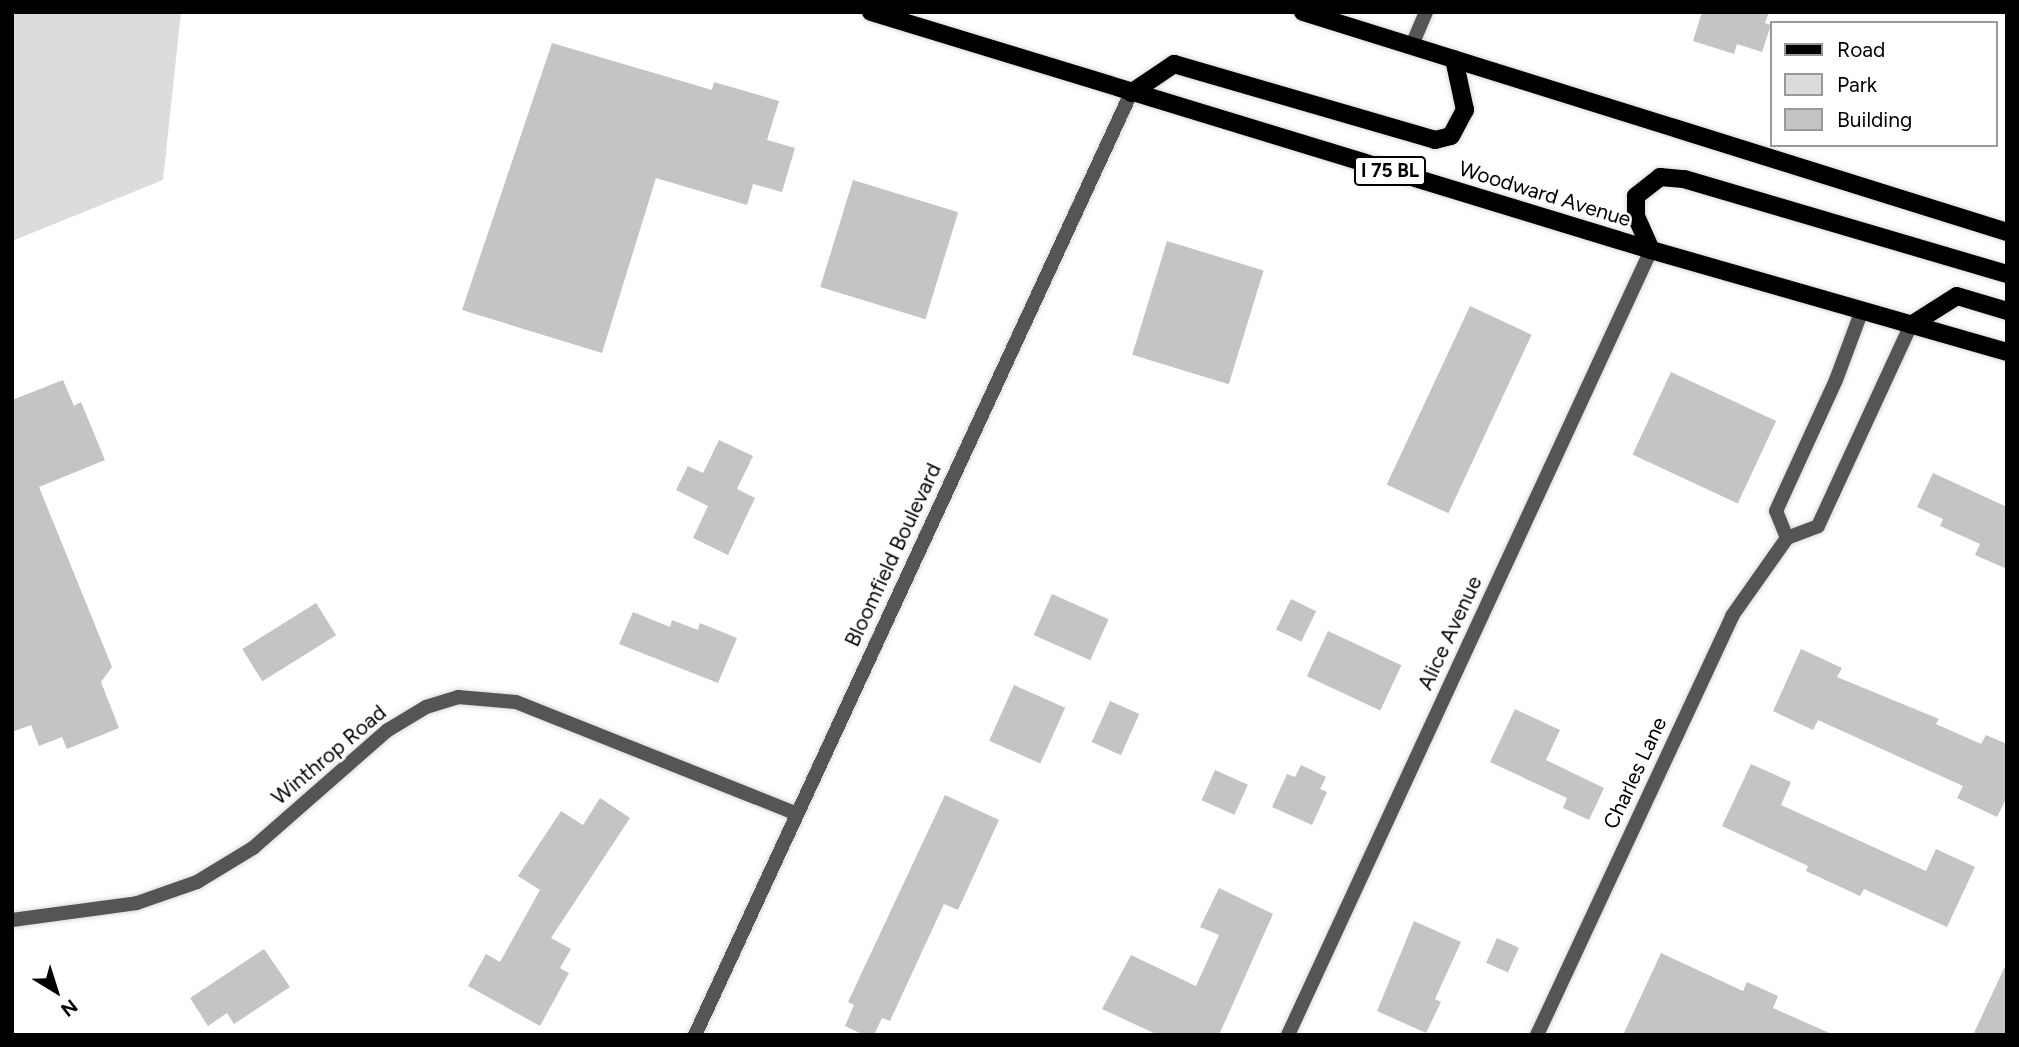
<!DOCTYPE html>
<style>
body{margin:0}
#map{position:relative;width:2019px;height:1047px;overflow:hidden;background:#fff;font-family:Figtree,sans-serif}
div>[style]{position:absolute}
.green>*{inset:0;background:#dcdcdc}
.building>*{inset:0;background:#c4c4c4;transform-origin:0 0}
.roads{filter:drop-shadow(0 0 2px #dbdbdb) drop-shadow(0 0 2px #dbdbdb)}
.street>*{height:14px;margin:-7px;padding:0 7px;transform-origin:7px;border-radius:7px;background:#555}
.primary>*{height:18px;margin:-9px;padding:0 9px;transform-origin:9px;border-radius:9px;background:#000}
span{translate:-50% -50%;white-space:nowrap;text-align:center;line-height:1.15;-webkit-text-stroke:5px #fff;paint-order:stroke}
.shield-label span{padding:2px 5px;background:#fff;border:2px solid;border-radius:5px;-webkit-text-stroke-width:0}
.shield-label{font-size:19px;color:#000;font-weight:700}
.street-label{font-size:21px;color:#000}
.frame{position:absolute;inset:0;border:14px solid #000;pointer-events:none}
.legend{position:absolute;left:1770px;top:21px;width:228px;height:126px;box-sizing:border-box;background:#fff;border:2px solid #999;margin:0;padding:9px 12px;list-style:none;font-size:21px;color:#000}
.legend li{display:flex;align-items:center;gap:14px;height:35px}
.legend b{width:35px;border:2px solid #999}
.north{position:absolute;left:21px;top:956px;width:70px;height:70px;-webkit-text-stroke:5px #fff;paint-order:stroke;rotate:142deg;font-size:19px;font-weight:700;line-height:28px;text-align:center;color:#000}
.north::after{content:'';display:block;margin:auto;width:24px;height:32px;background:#000;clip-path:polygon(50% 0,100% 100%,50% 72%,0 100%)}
</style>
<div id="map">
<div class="green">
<div style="clip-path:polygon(12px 12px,181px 12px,163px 180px,12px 241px)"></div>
</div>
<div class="building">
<div style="clip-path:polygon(1702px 12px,1769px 12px,1765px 23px,1771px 25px,1762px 52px,1737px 44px,1734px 54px,1693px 41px)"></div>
<div style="clip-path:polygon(552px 43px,712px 90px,714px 82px,779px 101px,767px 140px,795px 148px,782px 192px,753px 184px,747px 205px,656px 178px,602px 353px,462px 310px)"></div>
<div style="left:853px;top:180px;width:110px;height:112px;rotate:17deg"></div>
<div style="left:1167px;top:241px;width:101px;height:119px;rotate:17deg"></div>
<div style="left:1470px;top:306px;width:68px;height:197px;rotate:25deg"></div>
<div style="left:1671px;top:372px;width:116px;height:91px;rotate:25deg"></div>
<div style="clip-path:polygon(63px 380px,74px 406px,81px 402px,105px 460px,39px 487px,112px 667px,101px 682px,119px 728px,67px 749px,62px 737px,39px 746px,31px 725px,12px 732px,12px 400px)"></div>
<div style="clip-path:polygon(719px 440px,753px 456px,737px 489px,755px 498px,728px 555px,693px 538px,708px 506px,676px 490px,688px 466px,703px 473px)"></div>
<div style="clip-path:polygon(1933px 473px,2007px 507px,2007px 569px,1975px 555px,1980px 544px,1940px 526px,1943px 519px,1917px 507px)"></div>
<div style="left:1052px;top:594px;width:62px;height:45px;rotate:24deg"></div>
<div style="left:1291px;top:599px;width:28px;height:34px;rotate:26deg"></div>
<div style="left:316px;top:603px;width:38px;height:87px;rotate:58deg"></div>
<div style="clip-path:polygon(633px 612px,670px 627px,672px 620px,698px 630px,700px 623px,737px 638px,718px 683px,619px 644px)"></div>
<div style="left:1328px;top:631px;width:81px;height:50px;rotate:25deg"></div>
<div style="clip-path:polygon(1801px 649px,1842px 668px,1837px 677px,1939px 719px,1936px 724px,1981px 744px,1986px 735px,2007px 744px,2007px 797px,1997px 817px,1957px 798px,1963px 786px,1818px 720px,1813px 730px,1773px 711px)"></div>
<div style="left:1014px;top:685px;width:56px;height:61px;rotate:24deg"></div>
<div style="left:1110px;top:701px;width:32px;height:45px;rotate:24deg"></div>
<div style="clip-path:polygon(1515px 709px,1560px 730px,1546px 760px,1604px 788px,1589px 820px,1563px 808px,1567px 798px,1490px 762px)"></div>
<div style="clip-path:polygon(1751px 764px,1791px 782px,1781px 805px,1926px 871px,1936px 849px,1975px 867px,1947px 927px,1864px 889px,1860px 896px,1806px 871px,1808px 866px,1722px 826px)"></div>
<div style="clip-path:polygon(1301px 765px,1326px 777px,1320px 789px,1327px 792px,1312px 825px,1272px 807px,1287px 774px,1295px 777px)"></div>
<div style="left:1215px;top:770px;width:36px;height:33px;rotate:24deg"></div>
<div style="clip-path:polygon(945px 795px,999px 820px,958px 910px,944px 904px,890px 1021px,882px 1018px,874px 1035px,864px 1035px,845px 1026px,854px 1005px,848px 1002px)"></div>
<div style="clip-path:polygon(600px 798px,630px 818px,551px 938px,571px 949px,560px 968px,569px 973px,540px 1026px,468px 986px,486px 954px,500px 962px,540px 890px,518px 876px,561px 811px,583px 825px)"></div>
<div style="clip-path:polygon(1219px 888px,1273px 914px,1219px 1035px,1158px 1035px,1102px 1009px,1131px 955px,1196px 986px,1219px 935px,1200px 927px)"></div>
<div style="clip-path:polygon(1414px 921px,1461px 942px,1435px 999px,1441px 1002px,1426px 1033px,1377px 1011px)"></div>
<div style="left:1497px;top:938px;width:24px;height:27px;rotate:24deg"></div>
<div style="clip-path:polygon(264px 949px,290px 987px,234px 1024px,227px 1013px,208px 1026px,190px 998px)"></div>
<div style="clip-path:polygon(1661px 953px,1743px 991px,1747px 982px,1778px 996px,1773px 1008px,1834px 1035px,1623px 1035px)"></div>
<div style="clip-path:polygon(2007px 962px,2007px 1035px,1973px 1035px)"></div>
</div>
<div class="roads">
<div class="street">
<div style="left:1412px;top:45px;width:36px;rotate:-67deg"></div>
<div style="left:1787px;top:538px;width:29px;rotate:-112deg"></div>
<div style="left:1776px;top:511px;width:144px;rotate:-65.4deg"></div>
<div style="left:1836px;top:380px;width:75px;rotate:-69.6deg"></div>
<div style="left:12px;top:920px;width:126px;rotate:-7.7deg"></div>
<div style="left:137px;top:903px;width:64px;rotate:-19.3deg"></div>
<div style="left:197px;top:882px;width:66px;rotate:-31.3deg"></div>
<div style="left:253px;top:848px;width:179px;rotate:-41.2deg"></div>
<div style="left:388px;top:730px;width:44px;rotate:-31.2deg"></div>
<div style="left:426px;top:707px;width:34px;rotate:-17deg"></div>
<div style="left:458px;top:697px;width:58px;rotate:4.9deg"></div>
<div style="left:516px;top:702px;width:302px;rotate:21.7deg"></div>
<div style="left:695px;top:1035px;width:1038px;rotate:-65.16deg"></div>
<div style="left:1288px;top:1035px;width:865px;rotate:-65.18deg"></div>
<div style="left:1537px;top:1035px;width:462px;rotate:-65deg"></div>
<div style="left:1732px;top:616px;width:95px;rotate:-54.8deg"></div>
<div style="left:1787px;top:538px;width:33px;rotate:-21deg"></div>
<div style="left:1818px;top:526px;width:221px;rotate:-65.2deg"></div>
</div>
<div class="primary">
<div style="left:871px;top:12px;width:816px;rotate:16.97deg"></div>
<div style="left:1651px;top:250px;width:370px;rotate:16deg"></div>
<div style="left:1303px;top:12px;width:738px;rotate:17.35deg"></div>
<div style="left:1131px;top:93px;width:52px;rotate:-34deg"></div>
<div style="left:1174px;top:64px;width:272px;rotate:16.2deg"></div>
<div style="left:1435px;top:140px;width:16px;rotate:-14deg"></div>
<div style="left:1451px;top:136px;width:30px;rotate:-62deg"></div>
<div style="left:1465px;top:110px;width:52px;rotate:-102.2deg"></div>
<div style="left:1651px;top:250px;width:37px;rotate:-114deg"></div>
<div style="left:1636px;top:216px;width:20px;rotate:-90deg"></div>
<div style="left:1636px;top:196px;width:31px;rotate:-38deg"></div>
<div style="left:1660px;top:177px;width:24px;rotate:5deg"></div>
<div style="left:1684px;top:179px;width:337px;rotate:16.4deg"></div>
<div style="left:1911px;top:325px;width:54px;rotate:-32.2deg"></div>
<div style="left:1957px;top:296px;width:52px;rotate:16.7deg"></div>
</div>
</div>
<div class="shield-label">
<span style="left:1390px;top:171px">I 75 BL</span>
</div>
<div class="street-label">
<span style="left:1545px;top:194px;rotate:17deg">Woodward Avenue</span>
<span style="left:893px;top:555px;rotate:-65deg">Bloomfield Boulevard</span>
<span style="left:1450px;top:633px;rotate:-65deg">Alice Avenue</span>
<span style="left:329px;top:755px;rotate:-40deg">Winthrop Road</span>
<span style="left:1635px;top:773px;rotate:-65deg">Charles Lane</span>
</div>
<div class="frame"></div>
<ul class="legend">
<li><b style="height:9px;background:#000"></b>Road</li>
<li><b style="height:19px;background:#dcdcdc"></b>Park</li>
<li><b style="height:19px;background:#c4c4c4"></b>Building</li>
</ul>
<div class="north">N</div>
</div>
